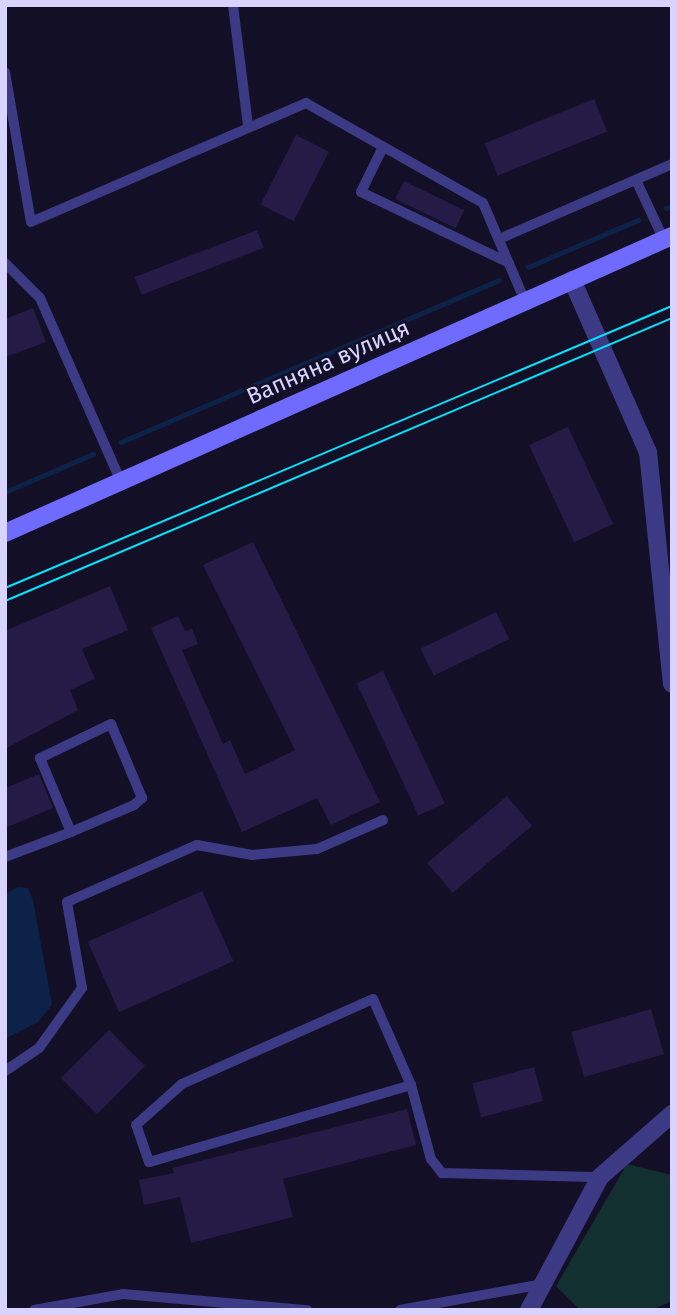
<!DOCTYPE html>
<meta charset="utf-8">
<style>
body{margin:0}
#map{position:relative;width:677px;height:1315px;overflow:hidden;background:#130f26;font-family:"Fira Sans",sans-serif}
div>[style]{position:absolute}
.green>*{inset:0;background:#12302f}
.water>*{inset:0;background:#0c2248}
.stream>*{height:5px;margin:-2.5px;padding:0 2.5px;transform-origin:2.5px;border-radius:2.5px;background:#0c2248}
.building>*{inset:0;background:#241b47;transform-origin:0 0}
.lane>*{height:10px;margin:-5px;padding:0 5px;transform-origin:5px;border-radius:5px;background:#3d3a85}
.street>*{height:18px;margin:-9px;padding:0 9px;transform-origin:9px;border-radius:9px;background:#3d3a85}
.secondary>*{height:18px;margin:-9px;padding:0 9px;transform-origin:9px;border-radius:9px;background:#6f6bff}
.tram>*{height:2px;margin:-1px;padding:0 1px;transform-origin:1px;border-radius:1px;background:#00e5ff}
span{translate:-50% -50%;white-space:nowrap;text-align:center;line-height:1.15;-webkit-text-stroke:5px #130f26;paint-order:stroke}
.street-label{font-size:23px;color:#d9d4ff}
.frame{position:absolute;inset:0;border:7px solid #d9d4ff;pointer-events:none}
</style>
<div id="map">
<div class="green">
<div style="clip-path:polygon(627px 1164px,672px 1175px,672px 1301px,652px 1310px,580px 1310px,556px 1286px)"></div>
</div>
<div class="water">
<div style="clip-path:polygon(18px 887px,28px 888px,33px 900px,52px 1005px,38px 1022px,5px 1039px,5px 894px)"></div>
</div>
<div class="stream">
<div style="left:666px;top:208px;width:6px;rotate:-18deg"></div>
<div style="left:528px;top:267px;width:120px;rotate:-23.1deg"></div>
<div style="left:121px;top:442px;width:411px;rotate:-23.2deg"></div>
<div style="left:5px;top:492px;width:96px;rotate:-23.4deg"></div>
</div>
<div class="building">
<div style="left:594px;top:99px;width:35px;height:118px;rotate:68deg"></div>
<div style="left:296px;top:135px;width:37px;height:78px;rotate:27deg"></div>
<div style="left:404px;top:181px;width:67px;height:20px;rotate:26deg"></div>
<div style="left:257px;top:230px;width:19px;height:131px;rotate:69deg"></div>
<div style="clip-path:polygon(33px 308px,46px 342px,5px 357px,5px 319px)"></div>
<div style="left:568px;top:427px;width:107px;height:43px;rotate:65deg"></div>
<div style="clip-path:polygon(253px 542px,380px 802px,331px 825px,317px 798px,242px 832px,151px 628px,178px 616px,185px 631px,192px 629px,198px 644px,182px 650px,223px 744px,230px 740px,245px 774px,295px 750px,203px 565px)"></div>
<div style="clip-path:polygon(110px 586px,128px 630px,82px 649px,95px 679px,70px 690px,78px 710px,5px 749px,5px 631px)"></div>
<div style="left:496px;top:612px;width:30px;height:84px;rotate:64deg"></div>
<div style="left:383px;top:671px;width:146px;height:29px;rotate:65deg"></div>
<div style="clip-path:polygon(39px 774px,53px 808px,5px 828px,5px 788px)"></div>
<div style="left:507px;top:796px;width:39px;height:104px;rotate:50deg"></div>
<div style="left:202px;top:891px;width:77px;height:125px;rotate:66deg"></div>
<div style="left:651px;top:1009px;width:47px;height:83px;rotate:74deg"></div>
<div style="left:109px;top:1030px;width:51px;height:68px;rotate:45deg"></div>
<div style="left:534px;top:1067px;width:35px;height:64px;rotate:75deg"></div>
<div style="clip-path:polygon(407px 1109px,416px 1145px,283px 1179px,293px 1217px,191px 1243px,180px 1197px,144px 1205px,139px 1180px,174px 1173px,172px 1168px)"></div>
</div>
<div class="lane">
<div style="left:233px;top:5px;width:122px;rotate:82.9deg"></div>
<div style="left:5px;top:72px;width:152px;rotate:80.2deg"></div>
<div style="left:31px;top:222px;width:300px;rotate:-23.4deg"></div>
<div style="left:306px;top:103px;width:203px;rotate:29.5deg"></div>
<div style="left:483px;top:203px;width:107px;rotate:66.8deg"></div>
<div style="left:383px;top:147px;width:50px;rotate:116.1deg"></div>
<div style="left:361px;top:192px;width:164px;rotate:25.6deg"></div>
<div style="left:636px;top:180px;width:66px;rotate:65deg"></div>
<div style="left:499px;top:239px;width:189px;rotate:-23.4deg"></div>
<div style="left:5px;top:263px;width:49px;rotate:45deg"></div>
<div style="left:40px;top:298px;width:201px;rotate:66.2deg"></div>
<div style="left:5px;top:857px;width:71px;rotate:-20.7deg"></div>
<div style="left:71px;top:832px;width:69px;rotate:-23.2deg"></div>
<div style="left:134px;top:805px;width:11px;rotate:-41deg"></div>
<div style="left:142px;top:798px;width:80px;rotate:-112.7deg"></div>
<div style="left:111px;top:724px;width:79px;rotate:154.4deg"></div>
<div style="left:40px;top:758px;width:80px;rotate:67.3deg"></div>
<div style="left:5px;top:1071px;width:41px;rotate:-34.1deg"></div>
<div style="left:39px;top:1048px;width:74px;rotate:-54.4deg"></div>
<div style="left:82px;top:988px;width:87px;rotate:-99.9deg"></div>
<div style="left:67px;top:902px;width:142px;rotate:-23.7deg"></div>
<div style="left:197px;top:845px;width:56px;rotate:10.3deg"></div>
<div style="left:252px;top:855px;width:65px;rotate:-5.3deg"></div>
<div style="left:317px;top:849px;width:72px;rotate:-23.7deg"></div>
<div style="left:411px;top:1085px;width:273px;rotate:163.6deg"></div>
<div style="left:149px;top:1162px;width:39px;rotate:-109deg"></div>
<div style="left:136px;top:1125px;width:62px;rotate:-41.7deg"></div>
<div style="left:182px;top:1084px;width:209px;rotate:-24deg"></div>
<div style="left:373px;top:999px;width:94px;rotate:66.2deg"></div>
<div style="left:411px;top:1085px;width:77px;rotate:74.9deg"></div>
<div style="left:431px;top:1159px;width:18px;rotate:52deg"></div>
<div style="left:442px;top:1173px;width:158px;rotate:1.5deg"></div>
<div style="left:34px;top:1310px;width:90px;rotate:-10.2deg"></div>
<div style="left:123px;top:1294px;width:185px;rotate:5deg"></div>
<div style="left:400px;top:1310px;width:140px;rotate:-10.3deg"></div>
</div>
<div class="street">
<div style="left:572px;top:280px;width:188px;rotate:66.2deg"></div>
<div style="left:648px;top:452px;width:233px;rotate:84.1deg"></div>
<div style="left:529px;top:1310px;width:151px;rotate:-61.9deg"></div>
<div style="left:600px;top:1177px;width:96px;rotate:-41.2deg"></div>
</div>
<div class="secondary">
<div style="left:5px;top:533px;width:730px;rotate:-24deg"></div>
</div>
<div class="tram">
<div style="left:5px;top:588px;width:724px;rotate:-22.92deg"></div>
<div style="left:5px;top:601px;width:725px;rotate:-22.99deg"></div>
</div>
<div class="street-label">
<span style="left:328px;top:362px;rotate:-24deg">Вапняна вулиця</span>
</div>
<div class="frame"></div>
</div>
